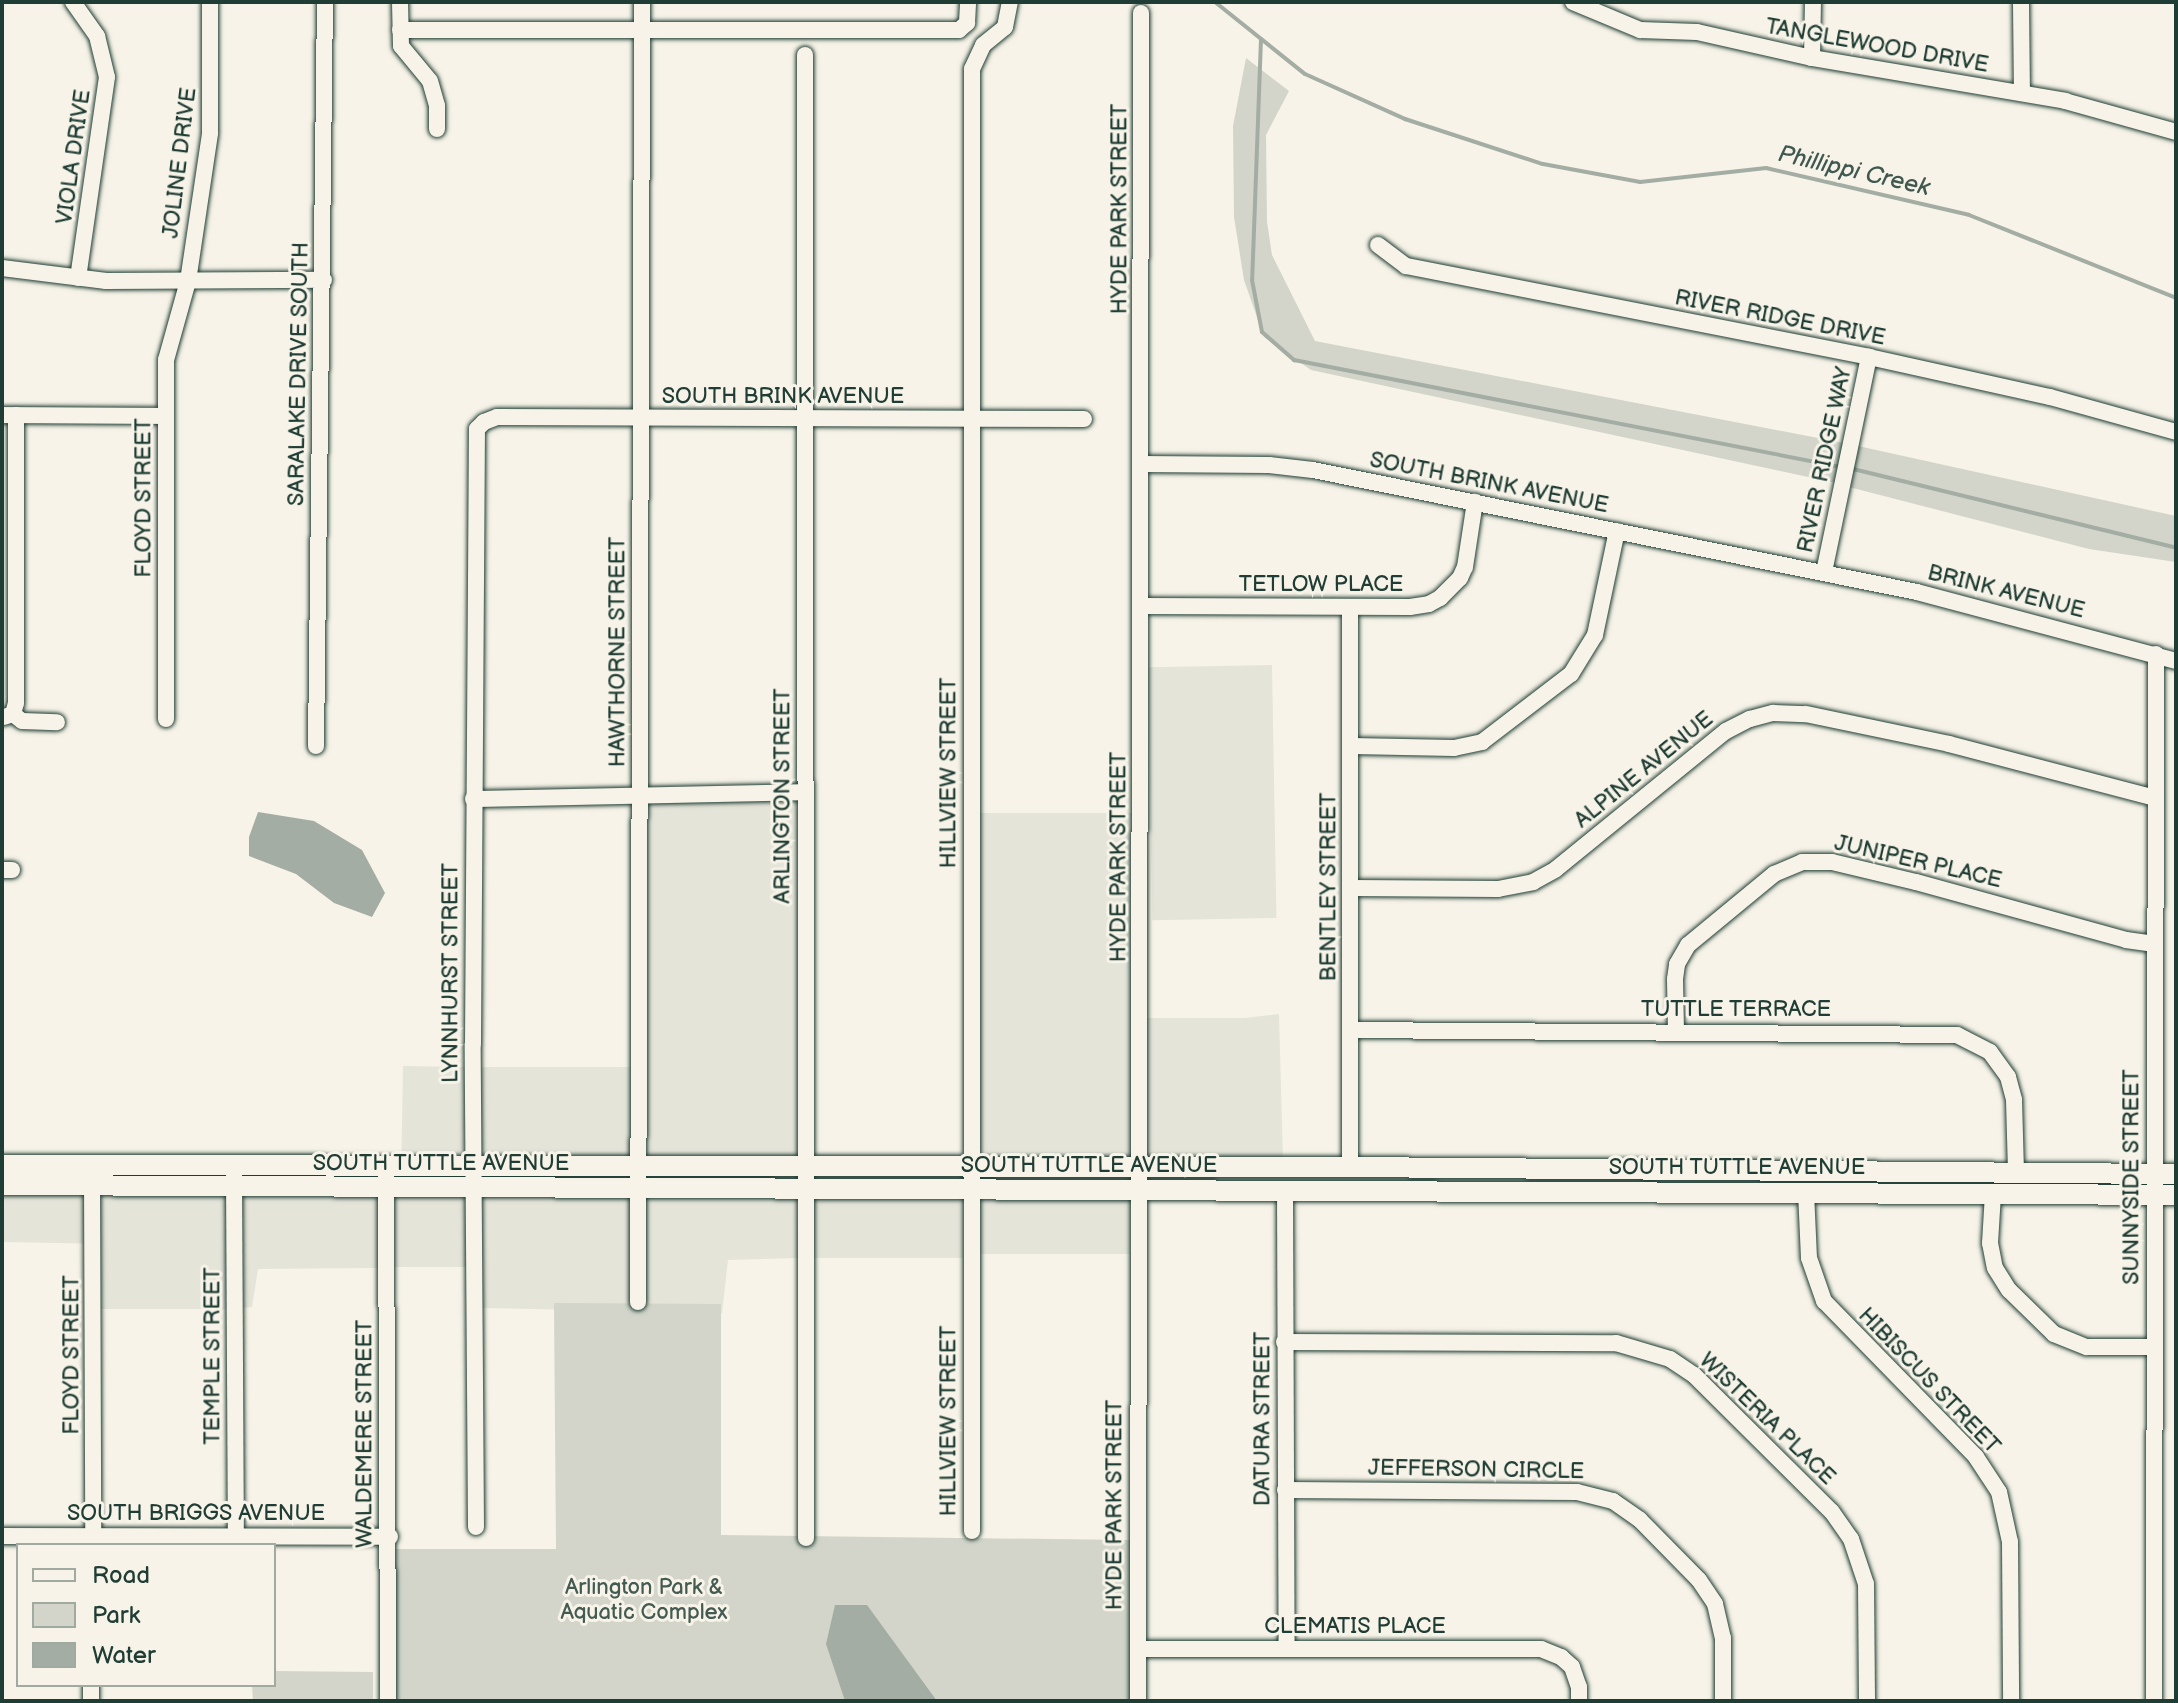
<!DOCTYPE html>
<style>
body{margin:0}
#map{position:relative;width:2178px;height:1703px;overflow:hidden;background:#f7f3e8;font-family:"Balsamiq Sans",sans-serif}
div>[style]{position:absolute}
.built>*{inset:0;background:#e5e4d9;transform-origin:0 0}
.green>*{inset:0;background:#d3d5ca}
.water>*{inset:0;background:#a4ada3}
.stream>*{height:4px;margin:-2px;padding:0 2px;transform-origin:2px;border-radius:2px;background:#a4ada3}
.roads{filter:drop-shadow(0 0 2px #1f3d34) drop-shadow(0 0 2px #1f3d34)}
.minor>*{height:16px;margin:-8px;padding:0 8px;transform-origin:8px;border-radius:8px;background:#f7f3e8}
.major>*{height:20px;margin:-10px;padding:0 10px;transform-origin:10px;border-radius:10px;background:#f7f3e8}
span{translate:-50% -50%;white-space:nowrap;text-align:center;line-height:1.15;-webkit-text-stroke:6px #f7f3e8;paint-order:stroke}
.street-label{font-size:22px;color:#1f3d34}
.park-label{font-size:22px;color:#435b52}
.water-label{font-size:24px;color:#405950;font-style:italic}
.frame{position:absolute;inset:0;border:4px solid #1f3d34;pointer-events:none}
.legend{position:absolute;left:16px;top:1543px;width:260px;height:144px;box-sizing:border-box;background:#f7f3e8;border:2px solid #a1aaa0;margin:0;padding:10px 14px;list-style:none;font-size:24px;color:#1f3d34}
.legend li{display:flex;align-items:center;gap:16px;height:40px}
.legend b{width:40px;border:2px solid #a1aaa0}
</style>
<div id="map">
<div class="built">
<div style="left:1272px;top:665px;width:253px;height:124px;rotate:89deg"></div>
<div style="left:798px;top:798px;width:364px;height:151px;rotate:90deg"></div>
<div style="left:978px;top:813px;width:155px;height:349px"></div>
<div style="clip-path:polygon(1279px 1014px,1283px 1161px,1145px 1162px,1147px 1018px,1244px 1018px)"></div>
<div style="left:403px;top:1066px;width:62px;height:95px;rotate:1deg"></div>
<div style="left:480px;top:1067px;width:152px;height:92px"></div>
<div style="left:2px;top:1191px;width:83px;height:51px;rotate:1deg"></div>
<div style="left:100px;top:1192px;width:127px;height:117px"></div>
<div style="clip-path:polygon(241px 1193px,379px 1194px,380px 1268px,258px 1269px,252px 1307px,242px 1308px)"></div>
<div style="left:466px;top:1193px;width:74px;height:72px;rotate:90deg"></div>
<div style="clip-path:polygon(480px 1193px,797px 1196px,798px 1258px,728px 1260px,722px 1313px,481px 1308px)"></div>
<div style="left:811px;top:1196px;width:152px;height:62px"></div>
<div style="left:977px;top:1196px;width:153px;height:58px"></div>
</div>
<div class="green">
<div style="clip-path:polygon(1246px 58px,1289px 91px,1266px 135px,1267px 222px,1272px 255px,1315px 341px,1844px 443px,1836px 483px,1311px 370px,1264px 337px,1244px 280px,1234px 217px,1233px 126px)"></div>
<div style="clip-path:polygon(1858px 446px,2176px 516px,2176px 562px,2089px 549px,1849px 487px)"></div>
<div style="clip-path:polygon(554px 1303px,721px 1304px,721px 1535px,1130px 1540px,1131px 1701px,394px 1701px,394px 1549px,556px 1549px)"></div>
<div style="clip-path:polygon(274px 1671px,373px 1672px,373px 1701px,253px 1701px,252px 1685px,274px 1685px)"></div>
</div>
<div class="water">
<div style="clip-path:polygon(258px 812px,314px 821px,362px 850px,385px 893px,372px 917px,334px 903px,296px 874px,249px 856px,249px 837px)"></div>
<div style="clip-path:polygon(835px 1605px,867px 1605px,937px 1701px,845px 1701px,826px 1644px)"></div>
</div>
<div class="stream">
<div style="left:1215px;top:2px;width:115px;rotate:38.7deg"></div>
<div style="left:1305px;top:74px;width:110px;rotate:24.2deg"></div>
<div style="left:1405px;top:119px;width:145px;rotate:18.1deg"></div>
<div style="left:1543px;top:164px;width:99px;rotate:10.5deg"></div>
<div style="left:1640px;top:182px;width:127px;rotate:-6.3deg"></div>
<div style="left:1766px;top:168px;width:208px;rotate:13deg"></div>
<div style="left:1969px;top:215px;width:223px;rotate:21.8deg"></div>
<div style="left:1261px;top:39px;width:241px;rotate:92.1deg"></div>
<div style="left:1252px;top:280px;width:53px;rotate:79.1deg"></div>
<div style="left:1262px;top:332px;width:43px;rotate:41.2deg"></div>
<div style="left:1294px;top:360px;width:557px;rotate:11.07deg"></div>
<div style="left:1849px;top:468px;width:337px;rotate:13.7deg"></div>
</div>
<div class="roads">
<div class="minor">
<div style="left:73px;top:2px;width:42px;rotate:54.8deg"></div>
<div style="left:97px;top:36px;width:42px;rotate:76.3deg"></div>
<div style="left:107px;top:77px;width:203px;rotate:98.2deg"></div>
<div style="left:400px;top:2px;width:44px;rotate:88.7deg"></div>
<div style="left:401px;top:46px;width:45px;rotate:50.4deg"></div>
<div style="left:430px;top:81px;width:26px;rotate:74deg"></div>
<div style="left:437px;top:106px;width:23px;rotate:90deg"></div>
<div style="left:1573px;top:2px;width:73px;rotate:22.7deg"></div>
<div style="left:1640px;top:30px;width:57px;rotate:2deg"></div>
<div style="left:1697px;top:32px;width:118px;rotate:12.7deg"></div>
<div style="left:1812px;top:58px;width:257px;rotate:9.6deg"></div>
<div style="left:2065px;top:101px;width:115px;rotate:15.6deg"></div>
<div style="left:2021px;top:2px;width:91px;rotate:89.4deg"></div>
<div style="left:400px;top:30px;width:559px"></div>
<div style="left:959px;top:30px;width:11px;rotate:-41deg"></div>
<div style="left:967px;top:23px;width:21px;rotate:-87deg"></div>
<div style="left:805px;top:55px;width:1483px;rotate:89.96deg"></div>
<div style="left:1812px;top:58px;width:56px;rotate:-89deg"></div>
<div style="left:1378px;top:245px;width:35px;rotate:37deg"></div>
<div style="left:1406px;top:266px;width:472px;rotate:11.1deg"></div>
<div style="left:1869px;top:357px;width:185px;rotate:12.5deg"></div>
<div style="left:2050px;top:397px;width:131px;rotate:15.5deg"></div>
<div style="left:2px;top:268px;width:105px;rotate:7.1deg"></div>
<div style="left:106px;top:281px;width:218px;rotate:-0.3deg"></div>
<div style="left:2px;top:415px;width:164px;rotate:0.3deg"></div>
<div style="left:1142px;top:464px;width:127px;rotate:0.5deg"></div>
<div style="left:1269px;top:465px;width:44px;rotate:6.5deg"></div>
<div style="left:1313px;top:470px;width:616px;rotate:11.42deg"></div>
<div style="left:1917px;top:592px;width:268px;rotate:14.9deg"></div>
<div style="left:1824px;top:572px;width:220px;rotate:-78.2deg"></div>
<div style="left:1141px;top:606px;width:269px;rotate:0.2deg"></div>
<div style="left:1410px;top:607px;width:19px;rotate:-9deg"></div>
<div style="left:1429px;top:604px;width:13px;rotate:-29deg"></div>
<div style="left:1440px;top:598px;width:28px;rotate:-45deg"></div>
<div style="left:1460px;top:578px;width:12px;rotate:-66deg"></div>
<div style="left:1465px;top:567px;width:66px;rotate:-81.3deg"></div>
<div style="left:13px;top:714px;width:11px;rotate:-75deg"></div>
<div style="left:16px;top:703px;width:288px;rotate:-90deg"></div>
<div style="left:4px;top:717px;width:9px;rotate:-18deg"></div>
<div style="left:13px;top:714px;width:11px;rotate:38deg"></div>
<div style="left:22px;top:721px;width:35px;rotate:2deg"></div>
<div style="left:166px;top:719px;width:359px;rotate:-90deg"></div>
<div style="left:166px;top:360px;width:82px;rotate:-74.4deg"></div>
<div style="left:188px;top:281px;width:150px;rotate:-81.5deg"></div>
<div style="left:210px;top:133px;width:131px;rotate:-90deg"></div>
<div style="left:316px;top:746px;width:744px;rotate:-89.31deg"></div>
<div style="left:1352px;top:746px;width:102px;rotate:1.1deg"></div>
<div style="left:1454px;top:748px;width:29px;rotate:-12deg"></div>
<div style="left:1482px;top:742px;width:112px;rotate:-37.4deg"></div>
<div style="left:1571px;top:674px;width:46px;rotate:-58.4deg"></div>
<div style="left:1595px;top:635px;width:106px;rotate:-78.1deg"></div>
<div style="left:473px;top:799px;width:332px;rotate:-1.2deg"></div>
<div style="left:2px;top:870px;width:10px"></div>
<div style="left:1352px;top:888px;width:146px;rotate:0.4deg"></div>
<div style="left:1498px;top:889px;width:36px;rotate:-11deg"></div>
<div style="left:1533px;top:882px;width:26px;rotate:-29deg"></div>
<div style="left:1556px;top:869px;width:219px;rotate:-39.1deg"></div>
<div style="left:1726px;top:731px;width:27px;rotate:-27deg"></div>
<div style="left:1750px;top:719px;width:24px;rotate:-15deg"></div>
<div style="left:1773px;top:713px;width:33px;rotate:2deg"></div>
<div style="left:1806px;top:714px;width:146px;rotate:11.8deg"></div>
<div style="left:1949px;top:744px;width:213px;rotate:14.7deg"></div>
<div style="left:1351px;top:1030px;width:606px;rotate:0.47deg"></div>
<div style="left:1957px;top:1035px;width:37px;rotate:27deg"></div>
<div style="left:1990px;top:1052px;width:31px;rotate:54deg"></div>
<div style="left:2008px;top:1077px;width:24px;rotate:75deg"></div>
<div style="left:2014px;top:1100px;width:72px;rotate:88.4deg"></div>
<div style="left:1676px;top:1032px;width:53px;rotate:-91.1deg"></div>
<div style="left:1675px;top:979px;width:15px;rotate:-82deg"></div>
<div style="left:1677px;top:964px;width:22px;rotate:-60deg"></div>
<div style="left:1688px;top:945px;width:112px;rotate:-39.5deg"></div>
<div style="left:1774px;top:874px;width:30px;rotate:-23deg"></div>
<div style="left:1802px;top:862px;width:30px"></div>
<div style="left:1832px;top:862px;width:86px;rotate:13.4deg"></div>
<div style="left:1916px;top:882px;width:218px;rotate:15.4deg"></div>
<div style="left:2126px;top:940px;width:29px;rotate:8deg"></div>
<div style="left:1350px;top:1167px;width:560px;rotate:-90deg"></div>
<div style="left:92px;top:1175px;width:368px;rotate:89.8deg"></div>
<div style="left:234px;top:1175px;width:368px;rotate:89.7deg"></div>
<div style="left:386px;top:1175px;width:526px;rotate:89.78deg"></div>
<div style="left:1285px;top:1189px;width:459px;rotate:89.8deg"></div>
<div style="left:1806px;top:1192px;width:66px;rotate:87.4deg"></div>
<div style="left:1809px;top:1258px;width:46px;rotate:70.8deg"></div>
<div style="left:1824px;top:1301px;width:218px;rotate:45.7deg"></div>
<div style="left:1976px;top:1457px;width:42px;rotate:56.7deg"></div>
<div style="left:1999px;top:1492px;width:51px;rotate:77.6deg"></div>
<div style="left:2010px;top:1542px;width:159px;rotate:89.6deg"></div>
<div style="left:1993px;top:1194px;width:49px;rotate:93.5deg"></div>
<div style="left:1990px;top:1243px;width:25px;rotate:79deg"></div>
<div style="left:1995px;top:1268px;width:26px;rotate:58deg"></div>
<div style="left:2009px;top:1290px;width:63px;rotate:44.4deg"></div>
<div style="left:2054px;top:1334px;width:35px;rotate:22deg"></div>
<div style="left:2087px;top:1347px;width:67px"></div>
<div style="left:638px;top:1302px;width:1300px;rotate:-89.82deg"></div>
<div style="left:1284px;top:1342px;width:332px;rotate:0.2deg"></div>
<div style="left:1616px;top:1343px;width:56px;rotate:16.5deg"></div>
<div style="left:1670px;top:1359px;width:29px;rotate:34deg"></div>
<div style="left:1694px;top:1375px;width:194px;rotate:44.8deg"></div>
<div style="left:1832px;top:1512px;width:33px;rotate:55deg"></div>
<div style="left:1851px;top:1539px;width:47px;rotate:71.6deg"></div>
<div style="left:1866px;top:1584px;width:117px;rotate:89.5deg"></div>
<div style="left:1285px;top:1490px;width:292px;rotate:0.4deg"></div>
<div style="left:1577px;top:1492px;width:37px;rotate:14deg"></div>
<div style="left:1613px;top:1501px;width:33px;rotate:35deg"></div>
<div style="left:1640px;top:1520px;width:84px;rotate:45.5deg"></div>
<div style="left:1699px;top:1580px;width:29px;rotate:56deg"></div>
<div style="left:1715px;top:1604px;width:35px;rotate:77deg"></div>
<div style="left:1723px;top:1638px;width:63px;rotate:90deg"></div>
<div style="left:476px;top:1527px;width:483px;rotate:-90.4deg"></div>
<div style="left:473px;top:1044px;width:615px;rotate:-89.63deg"></div>
<div style="left:477px;top:429px;width:10px;rotate:-45deg"></div>
<div style="left:484px;top:422px;width:14px;rotate:-21deg"></div>
<div style="left:497px;top:417px;width:587px;rotate:0.2deg"></div>
<div style="left:972px;top:1531px;width:1462px;rotate:-90deg"></div>
<div style="left:972px;top:69px;width:26px;rotate:-65deg"></div>
<div style="left:983px;top:45px;width:28px;rotate:-39deg"></div>
<div style="left:1005px;top:27px;width:25px;rotate:-79deg"></div>
<div style="left:2px;top:1536px;width:388px;rotate:0.1deg"></div>
<div style="left:1138px;top:1649px;width:403px"></div>
<div style="left:1541px;top:1649px;width:22px;rotate:22deg"></div>
<div style="left:1561px;top:1657px;width:15px;rotate:42deg"></div>
<div style="left:1572px;top:1667px;width:21px;rotate:71deg"></div>
<div style="left:1579px;top:1687px;width:14px;rotate:90deg"></div>
<div style="left:91px;top:1701px;width:16px;rotate:-90deg"></div>
<div style="left:1138px;top:1701px;width:1688px;rotate:-89.9deg"></div>
<div style="left:2154px;top:1701px;width:1047px;rotate:-89.89deg"></div>
</div>
<div class="major">
<div style="left:2px;top:1165px;width:1348px;rotate:0.09deg"></div>
<div style="left:1350px;top:1167px;width:826px;rotate:0.49deg"></div>
<div style="left:2px;top:1185px;width:2174px;rotate:0.26deg"></div>
</div>
</div>
<div class="street-label">
<span style="left:1877px;top:46px;rotate:10deg">TANGLEWOOD DRIVE</span>
<span style="left:74px;top:157px;rotate:-82deg">VIOLA DRIVE</span>
<span style="left:180px;top:163px;rotate:-83deg">JOLINE DRIVE</span>
<span style="left:1120px;top:209px;rotate:-90deg">HYDE PARK STREET</span>
<span style="left:1780px;top:318px;rotate:11deg">RIVER RIDGE DRIVE</span>
<span style="left:299px;top:374px;rotate:-89deg">SARALAKE DRIVE SOUTH</span>
<span style="left:783px;top:397px">SOUTH BRINK AVENUE</span>
<span style="left:1825px;top:460px;rotate:-78deg">RIVER RIDGE WAY</span>
<span style="left:1489px;top:483px;rotate:11deg">SOUTH BRINK AVENUE</span>
<span style="left:144px;top:498px;rotate:-90deg">FLOYD STREET</span>
<span style="left:1321px;top:585px">TETLOW PLACE</span>
<span style="left:2006px;top:592px;rotate:14deg">BRINK AVENUE</span>
<span style="left:618px;top:652px;rotate:-90deg">HAWTHORNE STREET</span>
<span style="left:1644px;top:770px;rotate:-39deg">ALPINE AVENUE</span>
<span style="left:949px;top:773px;rotate:-90deg">HILLVIEW STREET</span>
<span style="left:783px;top:796px;rotate:-90deg">ARLINGTON STREET</span>
<span style="left:1119px;top:857px;rotate:-90deg">HYDE PARK STREET</span>
<span style="left:1918px;top:862px;rotate:13deg">JUNIPER PLACE</span>
<span style="left:1329px;top:887px;rotate:-90deg">BENTLEY STREET</span>
<span style="left:451px;top:973px;rotate:-90deg">LYNNHURST STREET</span>
<span style="left:1736px;top:1010px">TUTTLE TERRACE</span>
<span style="left:441px;top:1164px">SOUTH TUTTLE AVENUE</span>
<span style="left:1089px;top:1166px">SOUTH TUTTLE AVENUE</span>
<span style="left:1737px;top:1168px">SOUTH TUTTLE AVENUE</span>
<span style="left:2132px;top:1177px;rotate:-90deg">SUNNYSIDE STREET</span>
<span style="left:72px;top:1355px;rotate:-90deg">FLOYD STREET</span>
<span style="left:213px;top:1356px;rotate:-90deg">TEMPLE STREET</span>
<span style="left:1929px;top:1381px;rotate:46deg">HIBISCUS STREET</span>
<span style="left:1263px;top:1419px;rotate:-90deg">DATURA STREET</span>
<span style="left:1767px;top:1419px;rotate:44deg">WISTERIA PLACE</span>
<span style="left:949px;top:1421px;rotate:-90deg">HILLVIEW STREET</span>
<span style="left:365px;top:1434px;rotate:-90deg">WALDEMERE STREET</span>
<span style="left:1476px;top:1470px;rotate:1deg">JEFFERSON CIRCLE</span>
<span style="left:1115px;top:1505px;rotate:-90deg">HYDE PARK STREET</span>
<span style="left:196px;top:1514px">SOUTH BRIGGS AVENUE</span>
<span style="left:1355px;top:1627px">CLEMATIS PLACE</span>
</div>
<div class="park-label">
<span style="left:644px;top:1600px">Arlington Park &amp;<br>Aquatic Complex</span>
</div>
<div class="water-label">
<span style="left:1854px;top:171px;rotate:13deg">Phillippi Creek</span>
</div>
<div class="frame"></div>
<ul class="legend">
<li><b style="height:10px;background:#f7f3e8"></b>Road</li>
<li><b style="height:22px;background:#d3d5ca"></b>Park</li>
<li><b style="height:22px;background:#a4ada3"></b>Water</li>
</ul>
</div>
